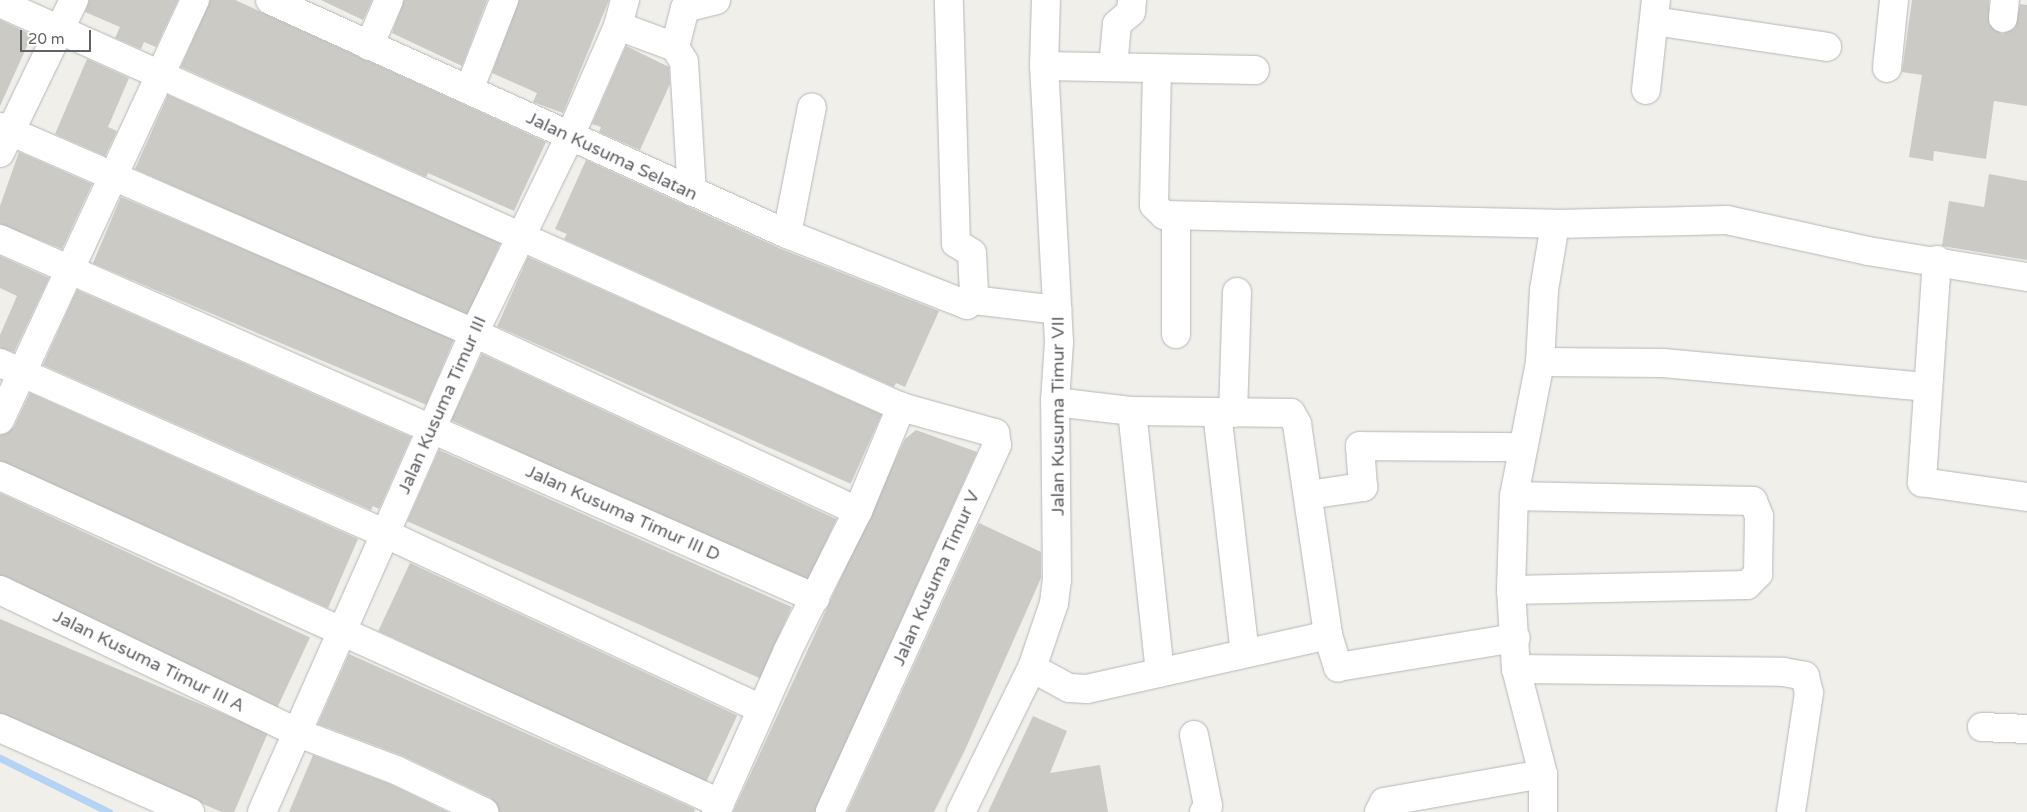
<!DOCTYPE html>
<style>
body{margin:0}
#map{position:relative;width:2027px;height:812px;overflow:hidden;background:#f0efe9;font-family:"Varela Round",sans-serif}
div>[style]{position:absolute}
.stream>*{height:7px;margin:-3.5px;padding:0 3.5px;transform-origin:3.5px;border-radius:3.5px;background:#b4d3f5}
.building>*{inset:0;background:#cbcac4;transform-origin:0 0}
.roads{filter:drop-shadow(0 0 1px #b5b7bb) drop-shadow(0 0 1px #b5b7bb)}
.minor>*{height:28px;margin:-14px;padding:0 14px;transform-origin:14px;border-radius:14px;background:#fff}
span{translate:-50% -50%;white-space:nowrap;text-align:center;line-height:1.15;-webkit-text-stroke:5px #fff;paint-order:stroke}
.street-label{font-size:18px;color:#606266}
.scale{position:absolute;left:20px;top:30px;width:71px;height:22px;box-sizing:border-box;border:2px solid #606266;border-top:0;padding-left:6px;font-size:15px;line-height:18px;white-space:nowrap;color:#606266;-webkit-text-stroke:4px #fff;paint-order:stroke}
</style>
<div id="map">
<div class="stream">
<div style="left:0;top:758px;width:122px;rotate:26.4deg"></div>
</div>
<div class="building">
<div style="clip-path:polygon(89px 0,178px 0,156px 47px,144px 42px,141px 49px,115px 38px,120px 27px,85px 12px)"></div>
<div style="clip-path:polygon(210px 0,235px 0,546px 142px,514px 211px,428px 173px,426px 177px,181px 67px)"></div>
<div style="clip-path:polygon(321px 0,372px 0,363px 20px)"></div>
<div style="clip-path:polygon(404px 0,487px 0,462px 66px,392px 33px)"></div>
<div style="clip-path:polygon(519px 0,609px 0,563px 113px,533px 102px,537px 93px,492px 73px)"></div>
<div style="clip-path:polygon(1912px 0,1989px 0,1989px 24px,2002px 34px,2015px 28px,2020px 4px,2027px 5px,2027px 106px,1994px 101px,1986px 159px,1934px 151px,1933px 161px,1909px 157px,1922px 75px,1902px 72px)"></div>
<div style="clip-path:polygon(0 20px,32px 35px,0 106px)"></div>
<div style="clip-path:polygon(626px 46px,669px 67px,670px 84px,640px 150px,599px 132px,601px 127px,592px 124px)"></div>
<div style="clip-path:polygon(87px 59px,129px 78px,108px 127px,117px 131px,105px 156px,55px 134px)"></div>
<div style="left:168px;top:95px;width:364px;height:81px;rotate:24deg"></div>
<div style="clip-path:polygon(19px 152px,92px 184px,62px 249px,0 224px,0 206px)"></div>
<div style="clip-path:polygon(586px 160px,781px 249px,939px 311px,905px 387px,896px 383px,894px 387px,564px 239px,567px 234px,555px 229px)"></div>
<div style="clip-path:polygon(1989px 174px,2027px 181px,2027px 260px,1942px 246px,1949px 201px,1984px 207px)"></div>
<div style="left:121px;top:197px;width:362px;height:72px;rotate:23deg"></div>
<div style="clip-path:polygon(0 256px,49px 278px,14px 352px,0 348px,0 335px,17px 296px,0 288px)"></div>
<div style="left:528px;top:257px;width:387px;height:76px;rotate:24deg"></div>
<div style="clip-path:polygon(77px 290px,411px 437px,379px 509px,373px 506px,371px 510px,43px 365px)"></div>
<div style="left:482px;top:354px;width:391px;height:73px;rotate:25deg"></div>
<div style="clip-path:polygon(30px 393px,358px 539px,328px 608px,0 461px,0 435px,14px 427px)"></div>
<div style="clip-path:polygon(916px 430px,977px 452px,815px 812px,733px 812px,905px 439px)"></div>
<div style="left:439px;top:450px;width:386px;height:78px;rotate:24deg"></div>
<div style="left:0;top:493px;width:342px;height:82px;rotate:25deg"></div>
<div style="clip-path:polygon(979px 523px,1041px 552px,1041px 578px,965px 750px,934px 812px,847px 812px)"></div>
<div style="left:410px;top:563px;width:361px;height:75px;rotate:25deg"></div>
<div style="left:0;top:619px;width:291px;height:91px;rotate:23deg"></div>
<div style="clip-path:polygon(349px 654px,695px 809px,694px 812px,499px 812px,491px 798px,403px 756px,318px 724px)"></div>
<div style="clip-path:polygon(1033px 716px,1067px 731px,1050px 773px,1100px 765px,1108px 812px,988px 812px)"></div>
<div style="clip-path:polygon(313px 755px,390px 784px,448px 812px,289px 812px)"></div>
</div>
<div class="roads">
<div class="minor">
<div style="left:270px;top:0;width:567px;rotate:24.35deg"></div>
<div style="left:787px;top:234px;width:193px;rotate:21.5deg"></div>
<div style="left:967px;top:305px;width:15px;rotate:-62deg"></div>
<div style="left:974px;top:292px;width:39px;rotate:-93deg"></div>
<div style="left:972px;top:253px;width:19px;rotate:-148deg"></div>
<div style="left:956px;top:243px;width:243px;rotate:-91.7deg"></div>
<div style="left:0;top:3px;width:987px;rotate:24.15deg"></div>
<div style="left:901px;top:407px;width:98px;rotate:15.5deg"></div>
<div style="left:995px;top:433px;width:12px;rotate:81deg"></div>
<div style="left:997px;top:445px;width:403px;rotate:114.5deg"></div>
<div style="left:2003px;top:18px;width:18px;rotate:-84deg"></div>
<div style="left:1654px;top:21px;width:175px;rotate:8.5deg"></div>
<div style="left:618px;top:26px;width:61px;rotate:20.2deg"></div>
<div style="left:675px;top:47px;width:17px;rotate:59deg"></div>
<div style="left:684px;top:62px;width:130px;rotate:86.5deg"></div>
<div style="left:369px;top:46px;width:50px;rotate:-66.5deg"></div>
<div style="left:675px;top:47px;width:40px;rotate:-75.6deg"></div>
<div style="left:685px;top:8px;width:32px;rotate:-14deg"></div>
<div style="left:1044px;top:66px;width:211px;rotate:1.1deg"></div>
<div style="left:1113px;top:67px;width:43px;rotate:-84.7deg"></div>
<div style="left:1117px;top:24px;width:18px;rotate:-41deg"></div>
<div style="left:1131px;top:12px;width:12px;rotate:-85deg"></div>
<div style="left:1887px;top:68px;width:68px;rotate:-84.1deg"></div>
<div style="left:1157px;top:71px;width:134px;rotate:91.3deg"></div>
<div style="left:1154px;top:205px;width:14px;rotate:45deg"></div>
<div style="left:1164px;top:215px;width:391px;rotate:1.3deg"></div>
<div style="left:1555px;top:224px;width:172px;rotate:-1.3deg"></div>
<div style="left:1727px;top:220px;width:144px;rotate:12.4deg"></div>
<div style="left:1868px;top:251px;width:161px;rotate:9.3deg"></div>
<div style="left:469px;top:90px;width:97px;rotate:-68.7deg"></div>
<div style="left:1646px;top:90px;width:91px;rotate:-83.7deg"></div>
<div style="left:0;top:127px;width:517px;rotate:23.49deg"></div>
<div style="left:474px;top:333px;width:423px;rotate:24.9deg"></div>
<div style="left:0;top:153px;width:170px;rotate:-64.2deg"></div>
<div style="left:787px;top:234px;width:129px;rotate:-78.9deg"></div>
<div style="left:0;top:239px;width:891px;rotate:23.77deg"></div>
<div style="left:1937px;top:260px;width:223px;rotate:93.9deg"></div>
<div style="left:1922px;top:482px;width:106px;rotate:8.1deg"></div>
<div style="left:973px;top:300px;width:85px;rotate:6.8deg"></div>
<div style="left:1176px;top:334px;width:116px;rotate:-90deg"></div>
<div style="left:1540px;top:362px;width:123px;rotate:0.5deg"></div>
<div style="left:1663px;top:363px;width:266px;rotate:5.2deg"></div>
<div style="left:0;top:363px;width:420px;rotate:23.9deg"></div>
<div style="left:384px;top:533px;width:416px;rotate:25deg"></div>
<div style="left:1055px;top:402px;width:78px;rotate:6.7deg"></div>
<div style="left:1132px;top:411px;width:159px;rotate:0.7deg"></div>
<div style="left:1291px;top:413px;width:13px;rotate:61deg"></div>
<div style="left:1297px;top:424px;width:213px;rotate:81.6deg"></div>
<div style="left:1328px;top:635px;width:34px;rotate:73deg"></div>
<div style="left:1338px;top:667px;width:180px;rotate:-9.3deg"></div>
<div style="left:1132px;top:411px;width:263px;rotate:83.9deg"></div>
<div style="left:1217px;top:412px;width:243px;rotate:83.4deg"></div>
<div style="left:1233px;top:413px;width:121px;rotate:-88.1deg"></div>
<div style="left:0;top:420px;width:463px;rotate:-65.1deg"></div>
<div style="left:0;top:476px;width:791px;rotate:24.43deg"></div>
<div style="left:1308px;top:495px;width:56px;rotate:-8.3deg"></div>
<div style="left:1363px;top:487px;width:41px;rotate:-94.2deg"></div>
<div style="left:1360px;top:446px;width:161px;rotate:0.4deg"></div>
<div style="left:0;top:590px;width:331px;rotate:25.6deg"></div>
<div style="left:298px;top:733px;width:105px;rotate:20.7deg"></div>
<div style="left:396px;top:770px;width:98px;rotate:25.5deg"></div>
<div style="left:1511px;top:590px;width:236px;rotate:-1.2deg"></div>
<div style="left:1747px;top:585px;width:16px;rotate:-45deg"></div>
<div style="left:1758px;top:574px;width:58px;rotate:-89deg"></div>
<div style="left:1759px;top:516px;width:16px;rotate:-112deg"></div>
<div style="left:1753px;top:501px;width:239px;rotate:-178.8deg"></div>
<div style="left:1032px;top:668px;width:42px;rotate:28.4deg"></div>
<div style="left:1069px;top:688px;width:18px;rotate:3deg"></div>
<div style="left:1087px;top:689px;width:247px;rotate:-12.6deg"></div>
<div style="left:1516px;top:669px;width:267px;rotate:0.6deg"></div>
<div style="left:1783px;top:672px;width:22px;rotate:10deg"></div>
<div style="left:1805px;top:676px;width:17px;rotate:77deg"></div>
<div style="left:1809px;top:693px;width:120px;rotate:98.6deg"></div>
<div style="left:1982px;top:727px;width:45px;rotate:2.5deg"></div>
<div style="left:0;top:728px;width:208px;rotate:23.9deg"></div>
<div style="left:1194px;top:735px;width:72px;rotate:78.8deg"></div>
<div style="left:1208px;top:806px;width:7px;rotate:124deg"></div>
<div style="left:262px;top:812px;width:524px;rotate:-66.13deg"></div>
<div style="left:474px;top:333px;width:219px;rotate:-64deg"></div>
<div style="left:570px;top:136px;width:120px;rotate:-66.4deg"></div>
<div style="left:618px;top:26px;width:27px;rotate:-75deg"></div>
<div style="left:716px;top:812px;width:177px;rotate:-66deg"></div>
<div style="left:788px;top:650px;width:156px;rotate:-63.3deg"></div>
<div style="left:858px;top:511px;width:113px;rotate:-67.5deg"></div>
<div style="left:961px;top:812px;width:161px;rotate:-63.8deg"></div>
<div style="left:1032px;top:668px;width:69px;rotate:-71.3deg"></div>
<div style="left:1054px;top:603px;width:23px;rotate:-83deg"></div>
<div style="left:1057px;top:580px;width:178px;rotate:-90.6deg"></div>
<div style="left:1055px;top:402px;width:60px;rotate:-86.2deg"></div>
<div style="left:1059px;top:342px;width:276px;rotate:-93.1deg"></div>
<div style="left:1044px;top:66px;width:66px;rotate:-88.3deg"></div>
<div style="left:1379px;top:812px;width:11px;rotate:-63deg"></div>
<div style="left:1384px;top:802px;width:161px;rotate:-10deg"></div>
<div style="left:1543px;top:812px;width:38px;rotate:-90deg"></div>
<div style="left:1543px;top:774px;width:108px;rotate:-104.4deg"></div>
<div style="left:1516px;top:669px;width:79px;rotate:-93.6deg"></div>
<div style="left:1511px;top:590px;width:94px;rotate:-88.2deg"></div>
<div style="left:1514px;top:496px;width:136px;rotate:-79deg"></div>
<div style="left:1540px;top:362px;width:72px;rotate:-86.8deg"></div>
<div style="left:1544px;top:290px;width:67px;rotate:-80.5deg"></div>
</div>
</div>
<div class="street-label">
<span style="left:612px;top:156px;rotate:25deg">Jalan Kusuma Selatan</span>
<span style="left:442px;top:405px;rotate:-66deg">Jalan Kusuma Timur III</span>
<span style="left:1058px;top:416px;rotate:-90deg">Jalan Kusuma Timur VII</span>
<span style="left:623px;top:513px;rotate:24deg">Jalan Kusuma Timur III D</span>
<span style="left:936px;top:578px;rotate:-66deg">Jalan Kusuma Timur V</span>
<span style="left:149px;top:661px;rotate:26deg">Jalan Kusuma Timur III A</span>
</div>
<div class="scale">20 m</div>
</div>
